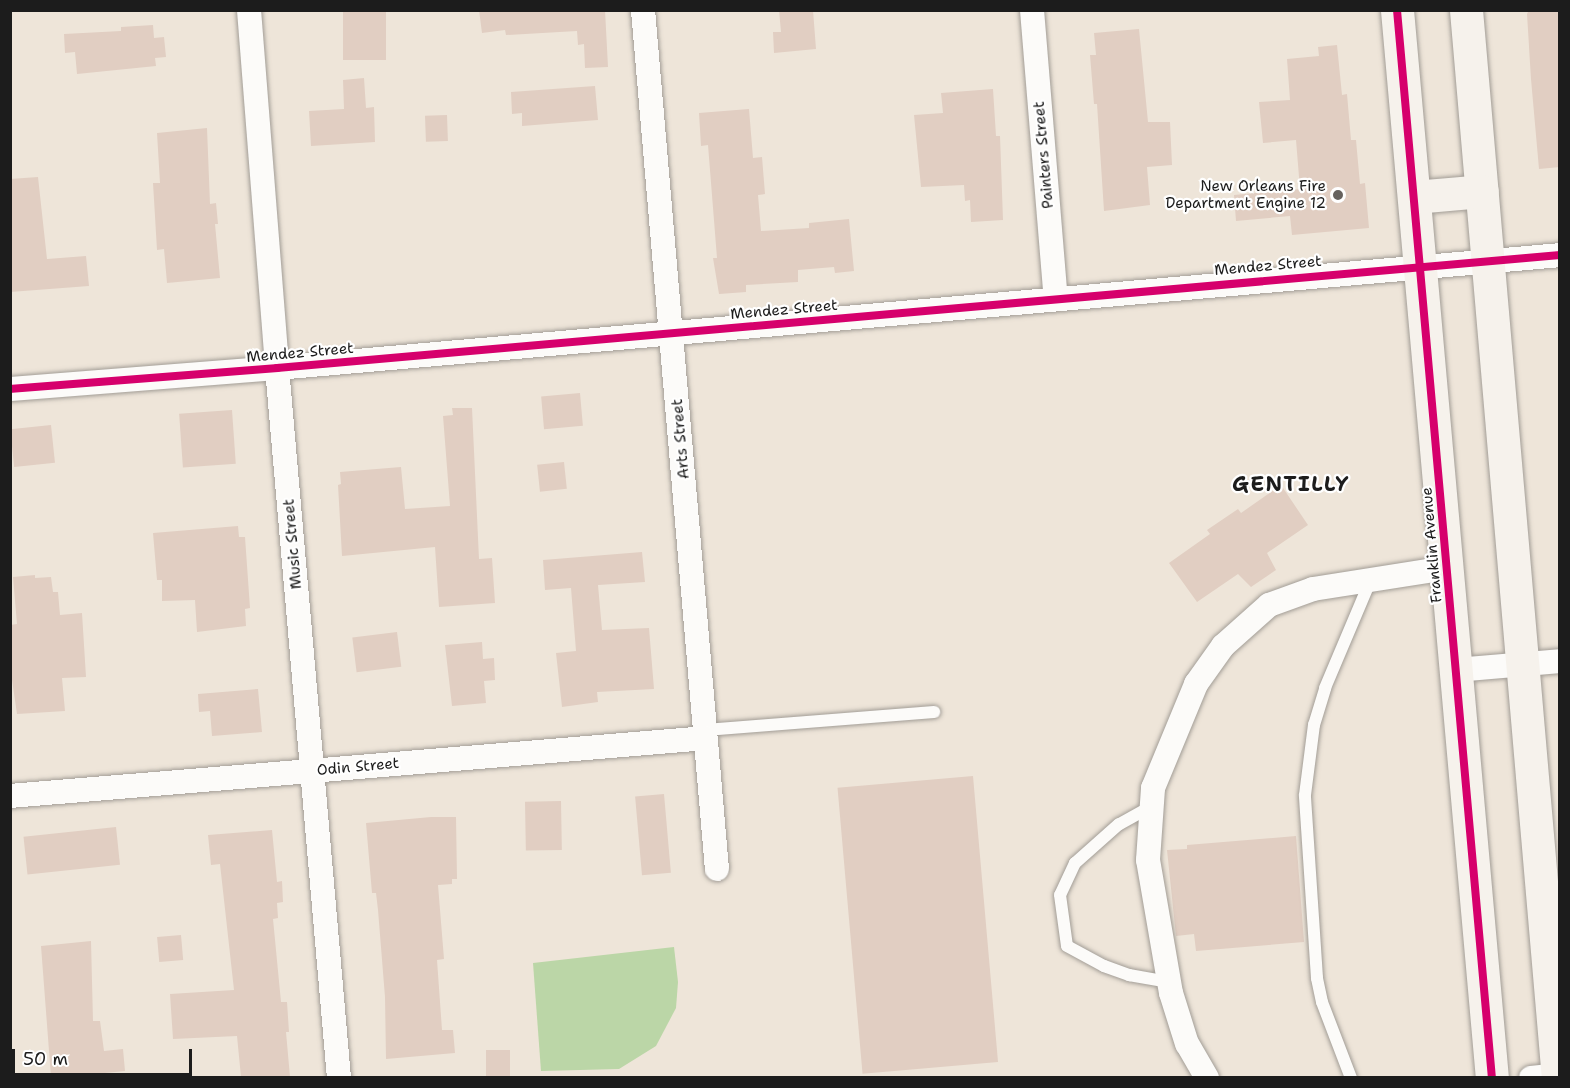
<!DOCTYPE html>
<style>
body{margin:0}
#map{position:relative;width:1570px;height:1088px;overflow:hidden;background:#eee5d9;font-family:"Shantell Sans",sans-serif}
div>[style]{position:absolute}
.green>*{inset:0;background:#bbd6a7}
.building>*{inset:0;background:#e1cec2;transform-origin:0 0}
.roads{filter:drop-shadow(0 0 2px #a29d96) drop-shadow(0 0 2px #a29d96)}
.lane>*{height:12px;margin:-6px;padding:0 6px;transform-origin:6px;border-radius:6px;background:#fcfbf9}
.street>*{height:24px;margin:-12px;padding:0 12px;transform-origin:12px;border-radius:12px;background:#fcfbf9}
.secondary>*{height:33px;margin:-16.5px;padding:0 16.5px;transform-origin:16.5px;border-radius:16.5px;background:#f6f2ec}
.cycleway>*{height:8px;margin:-4px;padding:0 4px;transform-origin:4px;border-radius:4px;background:#d6006c}
.dots>*{width:16px;height:16px;translate:-50% -50%;box-sizing:border-box;border:3px solid #fff;border-radius:50%}
span{translate:-50% -50%;white-space:nowrap;text-align:center;line-height:1.15;-webkit-text-stroke:4.5px #fff;paint-order:stroke}
.street-label{font-size:15px;color:#1c1c1c}
.poi-label{font-size:15px;color:#1c1c1c}
.right{translate:-100% -50%;text-align:right}
.district-label{font-size:21px;color:#1c1c1c;font-weight:700;letter-spacing:1.5px}
.frame{position:absolute;inset:0;border:12px solid #1c1c1c;pointer-events:none}
.scale{position:absolute;left:12px;top:1049px;width:180px;height:27px;box-sizing:border-box;border:3px solid #1c1c1c;border-top:0;padding-left:8px;font-size:18px;line-height:21px;white-space:nowrap;color:#1c1c1c;-webkit-text-stroke:4px #fff;paint-order:stroke}
</style>
<div id="map">
<div class="green">
<div style="clip-path:polygon(674px 947px,678px 982px,676px 1008px,656px 1046px,619px 1069px,541px 1071px,533px 963px)"></div>
</div>
<div class="building">
<div style="left:343px;top:10px;width:43px;height:50px"></div>
<div style="clip-path:polygon(479px 10px,605px 10px,608px 67px,585px 68px,584px 44px,578px 45px,577px 31px,506px 35px,505px 30px,482px 33px)"></div>
<div style="clip-path:polygon(779px 10px,813px 10px,816px 49px,774px 53px,773px 32px,781px 32px)"></div>
<div style="clip-path:polygon(1529px 10px,1560px 10px,1560px 167px,1539px 169px,1531px 79px,1527px 14px)"></div>
<div style="clip-path:polygon(153px 25px,154px 38px,164px 37px,166px 57px,155px 58px,156px 66px,77px 74px,75px 52px,65px 53px,64px 34px,121px 31px,121px 27px)"></div>
<div style="clip-path:polygon(1139px 29px,1148px 122px,1170px 122px,1172px 165px,1147px 167px,1150px 205px,1104px 211px,1097px 104px,1094px 104px,1090px 55px,1096px 55px,1094px 33px)"></div>
<div style="clip-path:polygon(1337px 45px,1342px 95px,1347px 94px,1351px 140px,1356px 140px,1360px 184px,1365px 183px,1369px 228px,1292px 235px,1290px 216px,1236px 221px,1234px 195px,1300px 189px,1296px 140px,1263px 143px,1259px 102px,1290px 100px,1287px 59px,1319px 56px,1318px 47px)"></div>
<div style="clip-path:polygon(364px 78px,366px 108px,374px 107px,375px 142px,311px 146px,309px 111px,344px 109px,343px 80px)"></div>
<div style="clip-path:polygon(595px 86px,598px 120px,522px 126px,522px 113px,512px 114px,511px 92px)"></div>
<div style="clip-path:polygon(993px 89px,996px 136px,1000px 136px,1003px 220px,971px 222px,970px 200px,965px 201px,964px 185px,921px 187px,914px 115px,943px 113px,941px 93px)"></div>
<div style="clip-path:polygon(749px 109px,753px 158px,762px 157px,765px 194px,758px 195px,761px 231px,809px 228px,809px 223px,849px 219px,854px 271px,835px 273px,834px 267px,798px 270px,798px 282px,746px 285px,746px 292px,719px 294px,713px 258px,717px 258px,708px 145px,701px 146px,699px 113px)"></div>
<div style="left:447px;top:115px;width:26px;height:22px;rotate:88deg"></div>
<div style="clip-path:polygon(207px 128px,210px 204px,216px 203px,218px 224px,215px 224px,220px 278px,167px 283px,164px 249px,157px 250px,153px 183px,160px 183px,157px 133px)"></div>
<div style="clip-path:polygon(38px 177px,47px 259px,86px 256px,89px 286px,10px 292px,10px 179px)"></div>
<div style="left:580px;top:393px;width:33px;height:39px;rotate:85deg"></div>
<div style="clip-path:polygon(452px 408px,472px 408px,479px 559px,492px 558px,495px 603px,439px 607px,435px 547px,342px 556px,338px 485px,341px 484px,340px 472px,401px 467px,405px 509px,450px 506px,443px 416px,453px 415px)"></div>
<div style="left:232px;top:410px;width:54px;height:53px;rotate:86deg"></div>
<div style="left:51px;top:425px;width:38px;height:41px;rotate:84deg"></div>
<div style="left:564px;top:462px;width:27px;height:27px;rotate:84deg"></div>
<div style="clip-path:polygon(1281px 485px,1308px 525px,1267px 553px,1276px 570px,1251px 587px,1238px 574px,1197px 602px,1169px 563px,1210px 534px,1207px 530px,1238px 509px,1241px 513px)"></div>
<div style="clip-path:polygon(238px 526px,239px 537px,245px 537px,250px 608px,245px 609px,246px 626px,197px 632px,195px 600px,162px 601px,162px 580px,157px 580px,153px 533px)"></div>
<div style="clip-path:polygon(642px 552px,645px 582px,598px 585px,602px 630px,649px 628px,654px 689px,597px 692px,598px 702px,562px 707px,556px 653px,576px 651px,571px 588px,545px 590px,543px 560px)"></div>
<div style="clip-path:polygon(35px 575px,35px 578px,51px 577px,53px 592px,58px 592px,60px 615px,82px 613px,86px 677px,62px 678px,65px 711px,17px 714px,10px 666px,10px 625px,17px 624px,13px 577px)"></div>
<div style="left:397px;top:632px;width:35px;height:45px;rotate:83deg"></div>
<div style="clip-path:polygon(482px 642px,483px 659px,494px 658px,495px 680px,484px 681px,486px 703px,452px 706px,445px 645px)"></div>
<div style="clip-path:polygon(258px 689px,262px 732px,212px 736px,210px 711px,199px 712px,198px 694px)"></div>
<div style="left:973px;top:776px;width:287px;height:136px;rotate:85deg"></div>
<div style="left:664px;top:794px;width:79px;height:29px;rotate:85deg"></div>
<div style="left:561px;top:801px;width:49px;height:36px;rotate:89deg"></div>
<div style="clip-path:polygon(431px 817px,456px 817px,457px 879px,452px 879px,452px 884px,438px 885px,444px 959px,437px 960px,442px 1030px,453px 1030px,455px 1053px,386px 1059px,385px 997px,378px 910px,376px 893px,372px 893px,366px 823px)"></div>
<div style="left:116px;top:827px;width:38px;height:93px;rotate:84deg"></div>
<div style="clip-path:polygon(272px 830px,277px 882px,282px 881px,283px 902px,277px 903px,278px 918px,273px 919px,281px 1002px,287px 1002px,289px 1032px,286px 1032px,290px 1077px,241px 1077px,237px 1036px,173px 1039px,170px 994px,234px 990px,220px 864px,211px 865px,208px 835px)"></div>
<div style="clip-path:polygon(1296px 836px,1304px 942px,1196px 951px,1194px 934px,1176px 936px,1167px 850px,1187px 849px,1187px 845px)"></div>
<div style="left:181px;top:935px;width:25px;height:24px;rotate:85deg"></div>
<div style="clip-path:polygon(91px 941px,93px 1021px,100px 1021px,104px 1051px,123px 1049px,125px 1071px,95px 1074px,95px 1077px,51px 1077px,41px 946px)"></div>
<div style="left:510px;top:1050px;width:27px;height:24px;rotate:90deg"></div>
</div>
<div class="roads">
<div class="lane">
<div style="left:705px;top:730px;width:230px;rotate:-4.5deg"></div>
<div style="left:1152px;top:806px;width:38px;rotate:151deg"></div>
<div style="left:1119px;top:824px;width:59px;rotate:138.4deg"></div>
<div style="left:1075px;top:863px;width:35px;rotate:115deg"></div>
<div style="left:1060px;top:895px;width:51px;rotate:82.2deg"></div>
<div style="left:1067px;top:946px;width:42px;rotate:28.4deg"></div>
<div style="left:1104px;top:966px;width:27px;rotate:20deg"></div>
<div style="left:1129px;top:975px;width:41px;rotate:9.9deg"></div>
<div style="left:1351px;top:1078px;width:81px;rotate:-110.9deg"></div>
<div style="left:1322px;top:1002px;width:25px;rotate:-102deg"></div>
<div style="left:1317px;top:978px;width:183px;rotate:-93.8deg"></div>
<div style="left:1305px;top:795px;width:71px;rotate:-82.7deg"></div>
<div style="left:1314px;top:725px;width:39px;rotate:-73deg"></div>
<div style="left:1325px;top:688px;width:118px;rotate:-67.1deg"></div>
</div>
<div class="street">
<div style="left:249px;top:10px;width:359px;rotate:85.5deg"></div>
<div style="left:277px;top:368px;width:713px;rotate:85.01deg"></div>
<div style="left:643px;top:10px;width:862px;rotate:85.08deg"></div>
<div style="left:1032px;top:10px;width:290px;rotate:85.3deg"></div>
<div style="left:10px;top:389px;width:268px;rotate:-4.5deg"></div>
<div style="left:277px;top:368px;width:1288px;rotate:-5.03deg"></div>
<div style="left:1456px;top:670px;width:104px;rotate:-4.9deg"></div>
<div style="left:10px;top:796px;width:698px;rotate:-4.76deg"></div>
<div style="left:1207px;top:1078px;width:39px;rotate:-120deg"></div>
<div style="left:1187px;top:1044px;width:53px;rotate:-107.4deg"></div>
<div style="left:1171px;top:993px;width:135px;rotate:-99.8deg"></div>
<div style="left:1148px;top:860px;width:72px;rotate:-86deg"></div>
<div style="left:1153px;top:788px;width:113px;rotate:-67.5deg"></div>
<div style="left:1196px;top:684px;width:47px;rotate:-54.6deg"></div>
<div style="left:1223px;top:646px;width:62px;rotate:-41.7deg"></div>
<div style="left:1269px;top:605px;width:47px;rotate:-20deg"></div>
<div style="left:1313px;top:589px;width:136px;rotate:-8.9deg"></div>
<div style="left:1531px;top:1078px;width:29px;rotate:-6deg"></div>
</div>
<div class="secondary">
<div style="left:1397px;top:10px;width:1072px;rotate:84.92deg"></div>
<div style="left:1466px;top:10px;width:1072px;rotate:85.08deg"></div>
<div style="left:1414px;top:197px;width:68px;rotate:-5deg"></div>
</div>
</div>
<div class="cycleway">
<div style="left:1397px;top:10px;width:1072px;rotate:84.92deg"></div>
<div style="left:10px;top:389px;width:268px;rotate:-4.5deg"></div>
<div style="left:277px;top:368px;width:1288px;rotate:-5.03deg"></div>
</div>
<div class="dots">
<div style="left:1338px;top:195px;background:#66625e"></div>
</div>
<div class="street-label">
<span style="left:1044px;top:155px;rotate:-95deg">Painters Street</span>
<span style="left:1268px;top:266px;rotate:-5deg">Mendez Street</span>
<span style="left:784px;top:310px;rotate:-5deg">Mendez Street</span>
<span style="left:300px;top:353px;rotate:-5deg">Mendez Street</span>
<span style="left:681px;top:439px;rotate:-95deg">Arts Street</span>
<span style="left:293px;top:544px;rotate:-95deg">Music Street</span>
<span style="left:1432px;top:545px;rotate:-95deg">Franklin Avenue</span>
<span style="left:358px;top:767px;rotate:-5deg">Odin Street</span>
</div>
<div class="poi-label">
<span class="right" style="left:1326px;top:195px">New Orleans Fire<br>Department Engine 12</span>
</div>
<div class="district-label">
<span style="left:1291px;top:484px">GENTILLY</span>
</div>
<div class="frame"></div>
<div class="scale">50 m</div>
</div>
